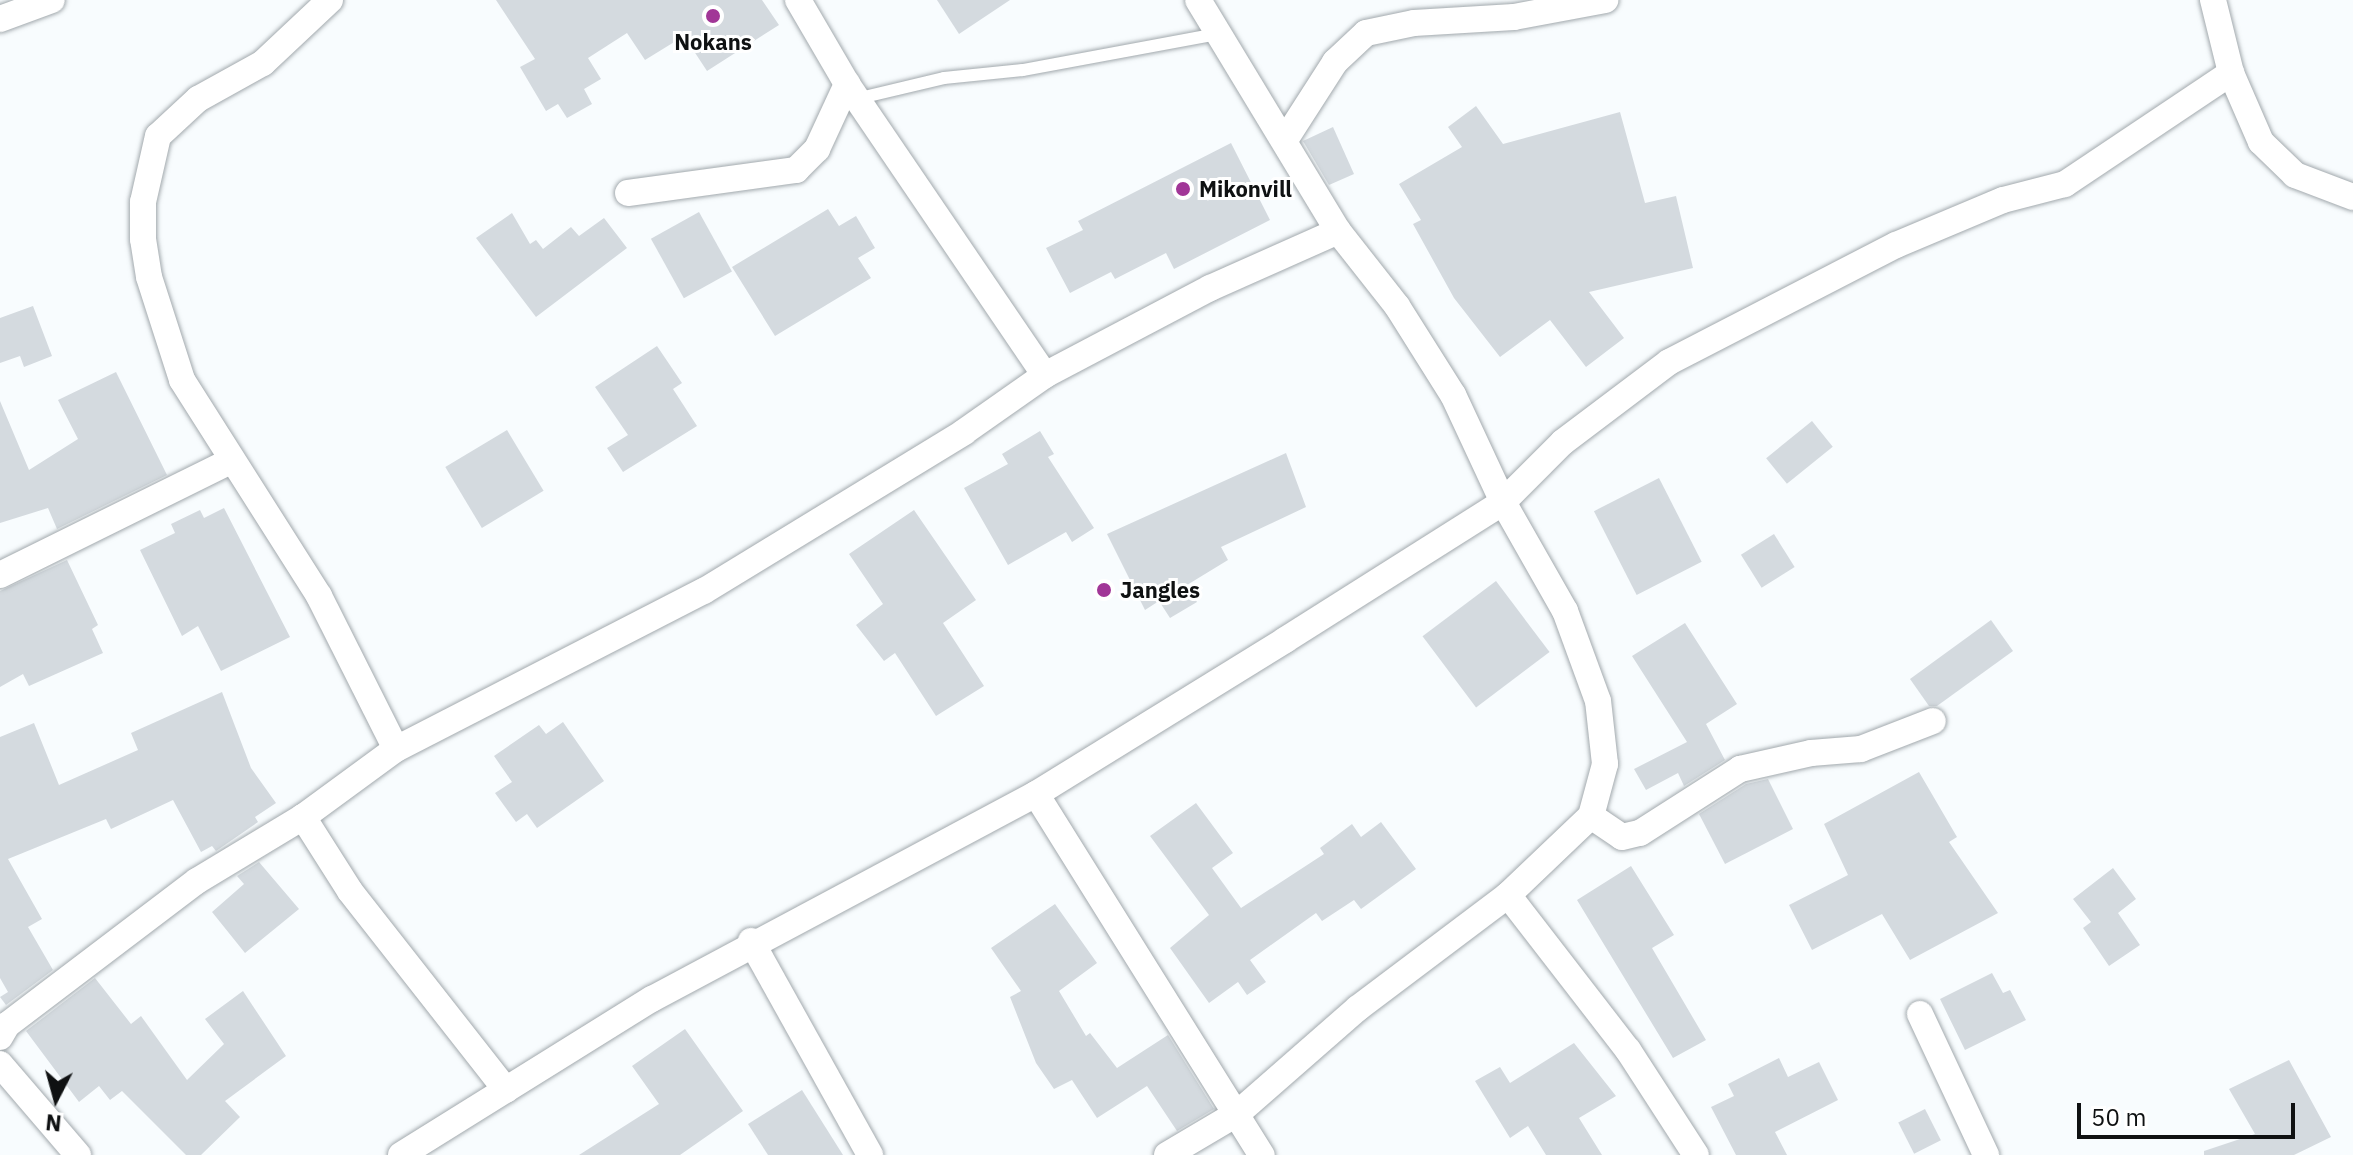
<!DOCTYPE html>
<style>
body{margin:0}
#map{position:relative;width:2353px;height:1155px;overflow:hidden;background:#f8fcfe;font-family:"IBM Plex Sans",sans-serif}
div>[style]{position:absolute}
.building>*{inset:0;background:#d4dadf;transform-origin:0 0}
.roads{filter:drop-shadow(0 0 2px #a2a9ad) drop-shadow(0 0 2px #a2a9ad)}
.lane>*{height:12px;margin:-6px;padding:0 6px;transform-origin:6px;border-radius:6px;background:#fff}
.street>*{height:26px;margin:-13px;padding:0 13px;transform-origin:13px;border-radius:13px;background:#fff}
.dots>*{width:22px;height:22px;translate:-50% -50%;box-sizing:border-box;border:4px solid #fff;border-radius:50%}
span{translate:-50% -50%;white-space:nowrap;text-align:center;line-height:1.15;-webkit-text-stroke:6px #fff;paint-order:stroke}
.poi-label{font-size:22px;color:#0f1112;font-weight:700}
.left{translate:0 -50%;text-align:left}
.north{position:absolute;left:16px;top:1059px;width:80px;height:80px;-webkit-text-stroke:6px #fff;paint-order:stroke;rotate:186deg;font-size:22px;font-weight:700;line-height:32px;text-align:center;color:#0f1112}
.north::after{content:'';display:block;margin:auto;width:28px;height:36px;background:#0f1112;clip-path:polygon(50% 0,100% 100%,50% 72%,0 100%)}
.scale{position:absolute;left:2077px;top:1103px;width:218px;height:36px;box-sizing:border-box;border:4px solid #0f1112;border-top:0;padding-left:10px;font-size:24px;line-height:28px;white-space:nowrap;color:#0f1112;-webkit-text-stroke:6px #fff;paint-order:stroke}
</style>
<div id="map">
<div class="building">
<div style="clip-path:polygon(496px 0,762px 0,779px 25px,707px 71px,684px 36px,645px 60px,627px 33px,588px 58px,601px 79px,584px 89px,592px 104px,567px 118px,558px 104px,546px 111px,520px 67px,535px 59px)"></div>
<div style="clip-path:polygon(937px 0,1010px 0,959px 34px)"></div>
<div style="clip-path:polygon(1476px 106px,1503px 144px,1620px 112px,1645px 203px,1676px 196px,1693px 268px,1589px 292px,1624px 338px,1586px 367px,1550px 320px,1500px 357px,1454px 298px,1413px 224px,1421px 220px,1399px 184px,1462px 147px,1448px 127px)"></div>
<div style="clip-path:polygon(1333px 127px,1354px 174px,1329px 185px,1303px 141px)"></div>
<div style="clip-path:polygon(1231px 143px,1270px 220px,1174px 269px,1166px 253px,1115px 279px,1111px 272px,1070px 293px,1046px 248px,1083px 230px,1078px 221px)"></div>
<div style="clip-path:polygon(828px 209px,839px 226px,856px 216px,875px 248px,858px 258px,871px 278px,775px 336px,732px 267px)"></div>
<div style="left:699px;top:212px;width:68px;height:55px;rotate:61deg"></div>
<div style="clip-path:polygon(512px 213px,530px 244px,536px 240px,543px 249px,571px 227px,579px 236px,604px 218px,627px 248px,536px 317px,476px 238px)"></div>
<div style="clip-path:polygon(33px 306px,52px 356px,24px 367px,20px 356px,0 363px,0 318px)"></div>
<div style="clip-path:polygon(657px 346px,682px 383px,673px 389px,697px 426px,623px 472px,607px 448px,628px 435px,595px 387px)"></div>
<div style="clip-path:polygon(116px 372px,167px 475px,57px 529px,48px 508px,0 523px,0 401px,29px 470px,78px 439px,58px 400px)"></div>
<div style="left:1812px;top:421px;width:33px;height:59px;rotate:51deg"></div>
<div style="left:507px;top:430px;width:71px;height:72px;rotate:59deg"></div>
<div style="clip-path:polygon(1040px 431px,1054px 454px,1048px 457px,1094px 528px,1072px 542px,1066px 532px,1008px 565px,964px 488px,1008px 464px,1002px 454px)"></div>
<div style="clip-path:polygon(1286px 453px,1306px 507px,1221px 547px,1228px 560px,1187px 585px,1197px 602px,1170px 618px,1159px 601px,1145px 610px,1107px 534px)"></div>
<div style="left:1659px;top:478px;width:94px;height:73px;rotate:63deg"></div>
<div style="clip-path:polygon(224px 508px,290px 637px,221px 671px,198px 626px,182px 636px,140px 550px,175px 533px,171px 524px,200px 510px,204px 518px)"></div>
<div style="clip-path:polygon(914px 510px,976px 600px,943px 623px,984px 686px,936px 716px,895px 653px,884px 661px,856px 625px,883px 604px,849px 554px)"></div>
<div style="left:1774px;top:534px;width:39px;height:39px;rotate:58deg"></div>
<div style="clip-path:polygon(67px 560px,98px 625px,92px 629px,103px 653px,29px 686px,23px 674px,0 687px,0 591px)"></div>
<div style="left:1496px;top:581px;width:89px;height:92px;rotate:53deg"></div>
<div style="clip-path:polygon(1991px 620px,2013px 651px,1937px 706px,1929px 706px,1910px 679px)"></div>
<div style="clip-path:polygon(1685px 623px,1737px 704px,1706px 724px,1725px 760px,1684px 786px,1678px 773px,1646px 790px,1634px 769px,1687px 742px,1632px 656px)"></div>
<div style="clip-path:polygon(222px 692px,251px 768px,276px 803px,255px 817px,258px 822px,216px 851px,212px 846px,201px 852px,173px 800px,111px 829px,106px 819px,8px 859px,42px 919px,28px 927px,53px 970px,6px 1005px,0 997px,8px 992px,0 978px,0 737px,34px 723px,59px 785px,138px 750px,131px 733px)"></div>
<div style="clip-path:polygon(563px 722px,604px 781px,537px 828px,527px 814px,516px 822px,495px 793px,512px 782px,494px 756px,539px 725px,546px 734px)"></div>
<div style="clip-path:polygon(1919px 772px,1957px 837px,1949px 842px,1998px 913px,1910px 960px,1882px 914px,1812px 950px,1789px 905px,1848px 875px,1824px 824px)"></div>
<div style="clip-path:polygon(1768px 779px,1793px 829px,1725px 864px,1699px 814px,1746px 784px)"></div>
<div style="clip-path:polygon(1196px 803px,1233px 853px,1212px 868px,1241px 908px,1324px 854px,1320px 848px,1352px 824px,1361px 837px,1381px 822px,1416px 869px,1361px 909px,1354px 900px,1322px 921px,1316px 913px,1250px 960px,1266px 982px,1247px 995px,1238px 982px,1209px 1003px,1170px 948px,1209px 915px,1150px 836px)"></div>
<div style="clip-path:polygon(259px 862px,299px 909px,245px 953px,212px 912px,244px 884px,237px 876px)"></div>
<div style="clip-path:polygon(1631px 866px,1674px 935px,1652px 948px,1706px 1040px,1673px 1058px,1577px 900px)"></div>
<div style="clip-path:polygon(2113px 868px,2136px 899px,2118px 913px,2140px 945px,2109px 966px,2083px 928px,2091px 922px,2073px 899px)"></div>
<div style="clip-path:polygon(1055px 904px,1097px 963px,1059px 991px,1086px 1036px,1090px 1033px,1117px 1068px,1168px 1035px,1214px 1109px,1177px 1131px,1147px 1086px,1097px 1118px,1072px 1080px,1054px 1089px,1036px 1063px,1010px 997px,1021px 991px,991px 948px)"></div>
<div style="clip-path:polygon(1992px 973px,2003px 993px,2010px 990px,2026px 1020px,1965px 1050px,1940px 999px)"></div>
<div style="clip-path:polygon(95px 978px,131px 1024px,141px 1016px,187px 1080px,224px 1044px,205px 1019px,243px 991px,286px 1056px,225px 1101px,240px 1117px,201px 1155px,186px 1155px,122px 1091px,110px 1100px,99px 1086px,79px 1102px,26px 1031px)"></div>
<div style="clip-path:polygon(685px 1029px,743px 1111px,680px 1155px,579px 1155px,659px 1104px,632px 1066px)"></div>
<div style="clip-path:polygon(1574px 1043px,1616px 1096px,1579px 1118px,1602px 1155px,1546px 1155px,1528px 1126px,1510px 1138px,1475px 1081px,1500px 1067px,1510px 1083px)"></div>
<div style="clip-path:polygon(1779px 1058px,1788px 1077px,1819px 1062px,1838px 1100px,1775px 1132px,1787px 1155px,1736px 1155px,1711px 1107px,1734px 1096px,1728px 1084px)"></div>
<div style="clip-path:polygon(2289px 1060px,2331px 1137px,2294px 1155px,2204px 1155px,2204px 1151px,2255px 1134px,2229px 1089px)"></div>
<div style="clip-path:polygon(802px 1090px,843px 1155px,768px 1155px,748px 1124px)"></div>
<div style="left:1925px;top:1109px;width:35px;height:30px;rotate:63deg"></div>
</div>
<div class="roads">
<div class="lane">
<div style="left:860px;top:98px;width:86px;rotate:-13.4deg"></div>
<div style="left:944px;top:78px;width:79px;rotate:-5.8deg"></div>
<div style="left:1023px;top:70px;width:197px;rotate:-10.5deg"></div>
</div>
<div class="street">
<div style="left:330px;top:0;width:92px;rotate:136.8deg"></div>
<div style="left:263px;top:63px;width:74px;rotate:151deg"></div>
<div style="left:198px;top:99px;width:54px;rotate:137.2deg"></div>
<div style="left:158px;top:136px;width:68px;rotate:102.8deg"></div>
<div style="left:143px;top:202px;width:37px;rotate:90deg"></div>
<div style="left:143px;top:239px;width:38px;rotate:81deg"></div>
<div style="left:149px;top:277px;width:108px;rotate:72.2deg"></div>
<div style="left:182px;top:380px;width:256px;rotate:57.6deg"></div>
<div style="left:319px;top:596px;width:171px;rotate:63.3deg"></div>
<div style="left:798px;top:0;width:97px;rotate:59.7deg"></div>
<div style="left:847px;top:84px;width:352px;rotate:55.8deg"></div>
<div style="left:2213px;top:0;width:75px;rotate:76.1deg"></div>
<div style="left:2231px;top:73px;width:75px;rotate:66.5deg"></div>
<div style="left:2261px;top:142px;width:47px;rotate:44.1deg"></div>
<div style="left:2295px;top:175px;width:62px;rotate:20.8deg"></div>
<div style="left:0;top:19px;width:55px;rotate:-20.1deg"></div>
<div style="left:1285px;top:140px;width:93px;rotate:-57.3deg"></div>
<div style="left:1335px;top:62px;width:42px;rotate:-43.1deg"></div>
<div style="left:1366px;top:33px;width:49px;rotate:-11.8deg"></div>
<div style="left:1414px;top:23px;width:100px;rotate:-3.4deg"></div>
<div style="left:1514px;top:17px;width:93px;rotate:-10.6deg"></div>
<div style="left:628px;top:193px;width:170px;rotate:-7.8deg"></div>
<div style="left:796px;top:170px;width:30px;rotate:-45deg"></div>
<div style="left:817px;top:149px;width:72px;rotate:-65.2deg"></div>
<div style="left:0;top:575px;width:258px;rotate:-26.3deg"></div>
<div style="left:1036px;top:794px;width:426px;rotate:58deg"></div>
<div style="left:1591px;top:816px;width:37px;rotate:34deg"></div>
<div style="left:1622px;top:837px;width:18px;rotate:-13deg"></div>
<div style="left:1640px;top:833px;width:119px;rotate:-32.6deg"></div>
<div style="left:1740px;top:769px;width:73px;rotate:-12.7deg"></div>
<div style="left:1811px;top:753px;width:50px;rotate:-4.6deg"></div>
<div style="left:1861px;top:749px;width:77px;rotate:-21.3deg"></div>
<div style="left:1508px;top:895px;width:196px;rotate:52.3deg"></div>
<div style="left:1628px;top:1050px;width:125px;rotate:57.1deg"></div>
<div style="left:751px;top:941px;width:245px;rotate:60.9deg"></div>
<div style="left:1920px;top:1014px;width:156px;rotate:64.9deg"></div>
<div style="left:0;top:1037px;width:14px;rotate:-60deg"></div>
<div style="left:7px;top:1025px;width:238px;rotate:-37.2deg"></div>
<div style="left:197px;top:881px;width:124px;rotate:-31.1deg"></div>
<div style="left:0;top:1064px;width:120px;rotate:49.4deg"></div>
<div style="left:506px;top:1090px;width:253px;rotate:-128.1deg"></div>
<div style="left:350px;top:891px;width:88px;rotate:-122.4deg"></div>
<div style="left:303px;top:817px;width:115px;rotate:-36.2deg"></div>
<div style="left:396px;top:749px;width:346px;rotate:-27.2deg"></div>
<div style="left:704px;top:591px;width:305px;rotate:-31.4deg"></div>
<div style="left:964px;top:432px;width:99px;rotate:-35.1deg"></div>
<div style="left:1045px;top:375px;width:187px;rotate:-27.8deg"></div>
<div style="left:1210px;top:288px;width:140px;rotate:-24deg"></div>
<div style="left:401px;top:1155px;width:296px;rotate:-31.9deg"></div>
<div style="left:652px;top:999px;width:435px;rotate:-28.1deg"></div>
<div style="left:1036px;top:794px;width:293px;rotate:-31.7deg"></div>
<div style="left:1285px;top:640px;width:258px;rotate:-32.3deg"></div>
<div style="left:1503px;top:502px;width:85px;rotate:-45deg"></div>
<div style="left:1563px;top:442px;width:133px;rotate:-37deg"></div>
<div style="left:1669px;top:362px;width:255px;rotate:-27.3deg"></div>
<div style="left:1896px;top:245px;width:116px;rotate:-22.8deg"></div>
<div style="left:2003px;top:200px;width:64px;rotate:-14.5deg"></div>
<div style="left:2065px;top:184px;width:200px;rotate:-33.8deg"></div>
<div style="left:1167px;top:1155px;width:82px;rotate:-30.6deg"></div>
<div style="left:1238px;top:1113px;width:159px;rotate:-41.2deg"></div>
<div style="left:1358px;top:1008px;width:188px;rotate:-37deg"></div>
<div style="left:1508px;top:895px;width:115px;rotate:-43.6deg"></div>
<div style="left:1591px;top:816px;width:54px;rotate:-74.9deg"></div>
<div style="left:1605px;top:764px;width:63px;rotate:-96.3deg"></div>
<div style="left:1598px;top:701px;width:96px;rotate:-110.1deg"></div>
<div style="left:1565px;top:611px;width:125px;rotate:-119.6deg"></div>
<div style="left:1503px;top:502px;width:118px;rotate:-115deg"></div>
<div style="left:1453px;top:395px;width:105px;rotate:-122.2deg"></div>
<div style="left:1397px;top:306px;width:95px;rotate:-128.2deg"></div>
<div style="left:1338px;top:231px;width:270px;rotate:-121.2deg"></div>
</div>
</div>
<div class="dots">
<div style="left:713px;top:16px;background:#a13697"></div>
<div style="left:1183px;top:189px;background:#a13697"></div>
<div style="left:1104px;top:590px;background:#a13697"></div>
</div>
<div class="poi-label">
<span style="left:713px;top:42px">Nokans</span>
<span class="left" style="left:1199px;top:189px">Mikonvill</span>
<span class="left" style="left:1120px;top:590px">Jangles</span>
</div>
<div class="north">N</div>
<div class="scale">50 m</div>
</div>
